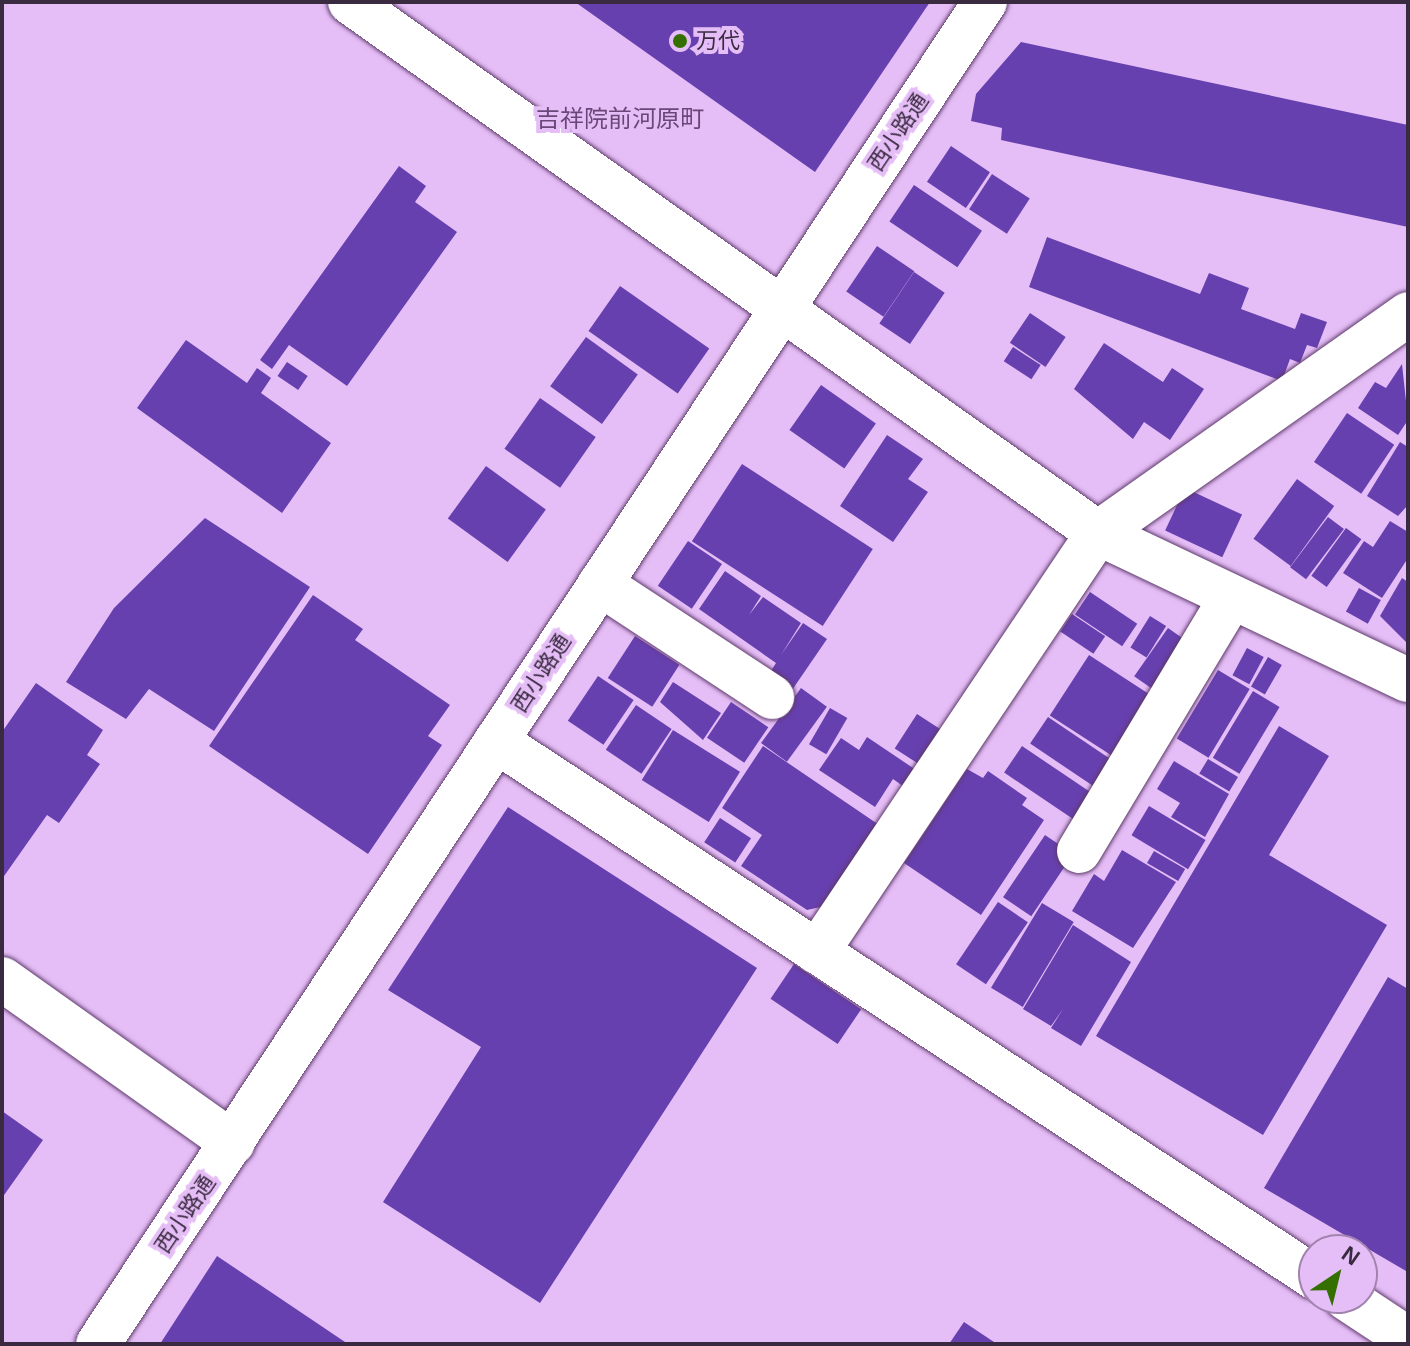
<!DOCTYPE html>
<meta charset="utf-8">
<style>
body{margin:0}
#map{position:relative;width:1410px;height:1346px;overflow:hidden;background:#e6bef7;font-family:Arial,"Noto Sans JP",sans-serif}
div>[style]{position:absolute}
.building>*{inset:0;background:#6740af;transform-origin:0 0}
.roads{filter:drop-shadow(0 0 2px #5d3a6b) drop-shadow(0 0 2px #5d3a6b)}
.minor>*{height:44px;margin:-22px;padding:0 22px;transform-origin:22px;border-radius:22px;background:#fff}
.dots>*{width:22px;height:22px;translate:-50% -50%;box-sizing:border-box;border:4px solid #e6bef7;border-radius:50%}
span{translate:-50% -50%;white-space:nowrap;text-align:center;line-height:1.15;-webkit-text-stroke:8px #e6bef7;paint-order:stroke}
.poi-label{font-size:22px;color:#392a40}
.left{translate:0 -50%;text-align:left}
.street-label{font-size:22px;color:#392a40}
.neighbourhood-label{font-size:24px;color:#6a4779}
.frame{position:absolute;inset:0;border:4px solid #392a40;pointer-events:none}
.north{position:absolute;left:1298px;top:1234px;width:80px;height:80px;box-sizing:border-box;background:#e6bef7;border:2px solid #a183ae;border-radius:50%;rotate:35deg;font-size:22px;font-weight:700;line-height:32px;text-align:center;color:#392a40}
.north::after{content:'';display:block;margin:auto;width:28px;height:36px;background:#346f00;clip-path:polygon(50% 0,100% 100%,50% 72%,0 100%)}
</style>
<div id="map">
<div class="building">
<div style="clip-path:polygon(575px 2px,930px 2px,815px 172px)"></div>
<div style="clip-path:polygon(1021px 42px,1408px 125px,1408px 227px,1001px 140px,1002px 128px,971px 121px,976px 94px)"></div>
<div style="left:951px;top:146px;width:47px;height:43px;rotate:34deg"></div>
<div style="clip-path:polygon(399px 166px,426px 186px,415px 202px,457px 232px,347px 386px,289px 345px,272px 369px,260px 360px)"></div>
<div style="left:992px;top:174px;width:45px;height:42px;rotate:33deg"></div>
<div style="left:914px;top:185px;width:82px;height:44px;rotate:34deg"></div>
<div style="clip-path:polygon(1047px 237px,1200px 294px,1209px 273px,1249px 288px,1241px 309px,1295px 329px,1301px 313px,1327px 322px,1317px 348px,1307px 345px,1300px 363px,1290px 359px,1282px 381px,1029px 287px)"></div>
<div style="left:877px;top:246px;width:45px;height:55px;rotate:34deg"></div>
<div style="left:914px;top:272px;width:37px;height:62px;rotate:34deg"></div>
<div style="left:620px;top:286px;width:109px;height:55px;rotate:35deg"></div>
<div style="left:1030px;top:313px;width:43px;height:36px;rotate:34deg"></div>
<div style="left:586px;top:337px;width:64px;height:61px;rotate:36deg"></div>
<div style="clip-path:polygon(186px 340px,247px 383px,257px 368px,271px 378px,261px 393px,331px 443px,282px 513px,137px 408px)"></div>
<div style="clip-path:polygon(1104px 343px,1163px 382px,1172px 368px,1204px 389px,1170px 440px,1144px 422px,1133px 439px,1074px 389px)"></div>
<div style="left:1013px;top:347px;width:33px;height:17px;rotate:33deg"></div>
<div style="left:287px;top:362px;width:25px;height:17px;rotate:34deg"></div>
<div style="clip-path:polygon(1402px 364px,1408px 420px,1398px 435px,1358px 408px,1375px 382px,1386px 388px)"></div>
<div style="left:821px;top:385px;width:67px;height:55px;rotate:35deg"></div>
<div style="left:540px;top:398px;width:68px;height:62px;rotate:35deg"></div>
<div style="left:1347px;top:413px;width:57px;height:59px;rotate:34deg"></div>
<div style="clip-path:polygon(887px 435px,923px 459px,908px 479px,928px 492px,893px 542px,840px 506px)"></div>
<div style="clip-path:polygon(1400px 442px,1408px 447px,1408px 505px,1398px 516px,1367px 496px)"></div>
<div style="left:742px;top:464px;width:156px;height:92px;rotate:33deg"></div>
<div style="left:486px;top:466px;width:74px;height:65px;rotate:36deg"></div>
<div style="left:1297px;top:479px;width:46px;height:74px;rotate:36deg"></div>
<div style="left:1185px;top:488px;width:63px;height:47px;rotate:25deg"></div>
<div style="left:1328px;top:517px;width:20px;height:63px;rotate:37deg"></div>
<div style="clip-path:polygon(205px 518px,310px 587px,214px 731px,149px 689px,126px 719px,66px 682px,114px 608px)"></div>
<div style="clip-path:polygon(1390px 521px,1408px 532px,1408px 558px,1382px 598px,1343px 573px,1364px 541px,1373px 547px)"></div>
<div style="left:1346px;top:528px;width:19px;height:59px;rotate:36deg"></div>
<div style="left:688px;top:541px;width:41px;height:54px;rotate:34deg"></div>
<div style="clip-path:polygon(725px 571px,761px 596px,749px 615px,763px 597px,801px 623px,781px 655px,803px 623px,827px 639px,790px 693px,767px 677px,776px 663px,699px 609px)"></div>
<div style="clip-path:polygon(1402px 578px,1408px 582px,1408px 644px,1380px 616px)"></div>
<div style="left:1359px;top:588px;width:25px;height:27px;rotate:29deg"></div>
<div style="left:1090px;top:592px;width:57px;height:27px;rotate:34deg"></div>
<div style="clip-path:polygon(313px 595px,363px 629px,355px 640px,450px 705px,428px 736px,442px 745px,368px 854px,209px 746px)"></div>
<div style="left:1072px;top:614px;width:40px;height:21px;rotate:34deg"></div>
<div style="left:1150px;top:616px;width:19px;height:37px;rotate:32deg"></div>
<div style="left:1168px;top:628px;width:24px;height:59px;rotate:35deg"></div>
<div style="left:635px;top:636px;width:53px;height:50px;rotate:33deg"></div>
<div style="left:1247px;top:648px;width:19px;height:31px;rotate:28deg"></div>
<div style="left:1089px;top:655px;width:82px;height:72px;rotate:33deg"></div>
<div style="left:1268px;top:657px;width:16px;height:34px;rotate:30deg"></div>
<div style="left:1218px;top:670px;width:37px;height:80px;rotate:31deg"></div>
<div style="left:598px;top:676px;width:43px;height:54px;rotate:34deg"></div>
<div style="clip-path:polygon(673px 682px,721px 713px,703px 740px,660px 702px)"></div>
<div style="clip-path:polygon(36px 683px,103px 730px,87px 755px,100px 764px,59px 823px,47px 815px,2px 879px,2px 732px)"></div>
<div style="left:801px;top:688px;width:32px;height:68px;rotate:36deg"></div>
<div style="left:1253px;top:691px;width:31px;height:78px;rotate:31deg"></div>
<div style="left:731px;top:702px;width:45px;height:43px;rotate:34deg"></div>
<div style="left:636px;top:705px;width:43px;height:54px;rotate:34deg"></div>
<div style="left:830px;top:708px;width:20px;height:42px;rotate:30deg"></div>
<div style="left:917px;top:714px;width:33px;height:41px;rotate:33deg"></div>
<div style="left:1048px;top:717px;width:81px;height:32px;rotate:34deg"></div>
<div style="clip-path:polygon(1279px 726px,1329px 756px,1269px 855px,1387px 925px,1263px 1135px,1096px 1036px)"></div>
<div style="left:673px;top:730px;width:79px;height:59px;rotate:32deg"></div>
<div style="clip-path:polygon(867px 737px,919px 772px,907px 789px,893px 779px,875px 807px,819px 770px,841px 738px,859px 750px)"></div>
<div style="clip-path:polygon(763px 746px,885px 829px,834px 904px,807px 910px,741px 866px,762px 835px,722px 808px)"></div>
<div style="left:1022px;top:746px;width:89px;height:32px;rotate:34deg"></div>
<div style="left:1208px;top:759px;width:35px;height:17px;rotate:31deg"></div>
<div style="clip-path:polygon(1174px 761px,1229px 794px,1205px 837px,1171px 817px,1180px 803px,1157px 789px)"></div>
<div style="clip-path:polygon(967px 769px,983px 778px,988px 771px,1027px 798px,1022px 805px,1044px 820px,981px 915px,904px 863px)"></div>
<div style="left:1149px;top:806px;width:66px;height:34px;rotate:31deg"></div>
<div style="clip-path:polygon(508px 807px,757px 968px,540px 1303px,383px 1202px,481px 1047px,388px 990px)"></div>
<div style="left:720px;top:818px;width:37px;height:29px;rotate:33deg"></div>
<div style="left:1045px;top:835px;width:34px;height:75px;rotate:34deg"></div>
<div style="clip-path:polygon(1122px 850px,1176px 882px,1133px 948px,1072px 911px,1094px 874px,1104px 881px)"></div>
<div style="left:1154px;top:851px;width:36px;height:14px;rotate:30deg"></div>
<div style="left:998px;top:902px;width:36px;height:75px;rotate:34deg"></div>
<div style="left:1042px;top:903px;width:37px;height:99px;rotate:31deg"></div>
<div style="clip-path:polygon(1073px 925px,1131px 962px,1081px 1046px,1051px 1028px,1063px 1009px,1051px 1026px,1023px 1009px)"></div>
<div style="left:794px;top:964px;width:81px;height:42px;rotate:34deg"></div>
<div style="clip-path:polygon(1388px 977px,1408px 989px,1406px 1271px,1264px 1188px)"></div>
<div style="clip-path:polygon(2px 1111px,43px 1140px,2px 1198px)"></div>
<div style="clip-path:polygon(217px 1256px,348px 1344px,160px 1344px)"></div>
<div style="clip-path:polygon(964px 1322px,997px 1344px,949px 1344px)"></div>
</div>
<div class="roads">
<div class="minor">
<div style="left:350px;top:2px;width:917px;rotate:35.37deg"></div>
<div style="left:1098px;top:533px;width:343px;rotate:25.4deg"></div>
<div style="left:600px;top:584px;width:206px;rotate:33.3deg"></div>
<div style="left:496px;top:741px;width:978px;rotate:33.24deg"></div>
<div style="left:1079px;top:851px;width:295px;rotate:-59deg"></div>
<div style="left:817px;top:952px;width:505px;rotate:-56.15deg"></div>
<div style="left:1098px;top:533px;width:380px;rotate:-35.2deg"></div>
<div style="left:2px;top:979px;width:283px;rotate:35.4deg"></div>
<div style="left:1346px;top:1298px;width:74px;rotate:33.5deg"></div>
<div style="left:98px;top:1344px;width:1609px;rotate:-56.54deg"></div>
</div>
</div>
<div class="dots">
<div style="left:680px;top:41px;background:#346f00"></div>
</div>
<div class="poi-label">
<span class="left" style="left:696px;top:41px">万代</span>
</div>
<div class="street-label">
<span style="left:898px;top:132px;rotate:-56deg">西小路通</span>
<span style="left:541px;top:673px;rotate:-57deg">西小路通</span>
<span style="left:185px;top:1214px;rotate:-56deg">西小路通</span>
</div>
<div class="neighbourhood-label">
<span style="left:620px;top:119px">吉祥院前河原町</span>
</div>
<div class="frame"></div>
<div class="north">N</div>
</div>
